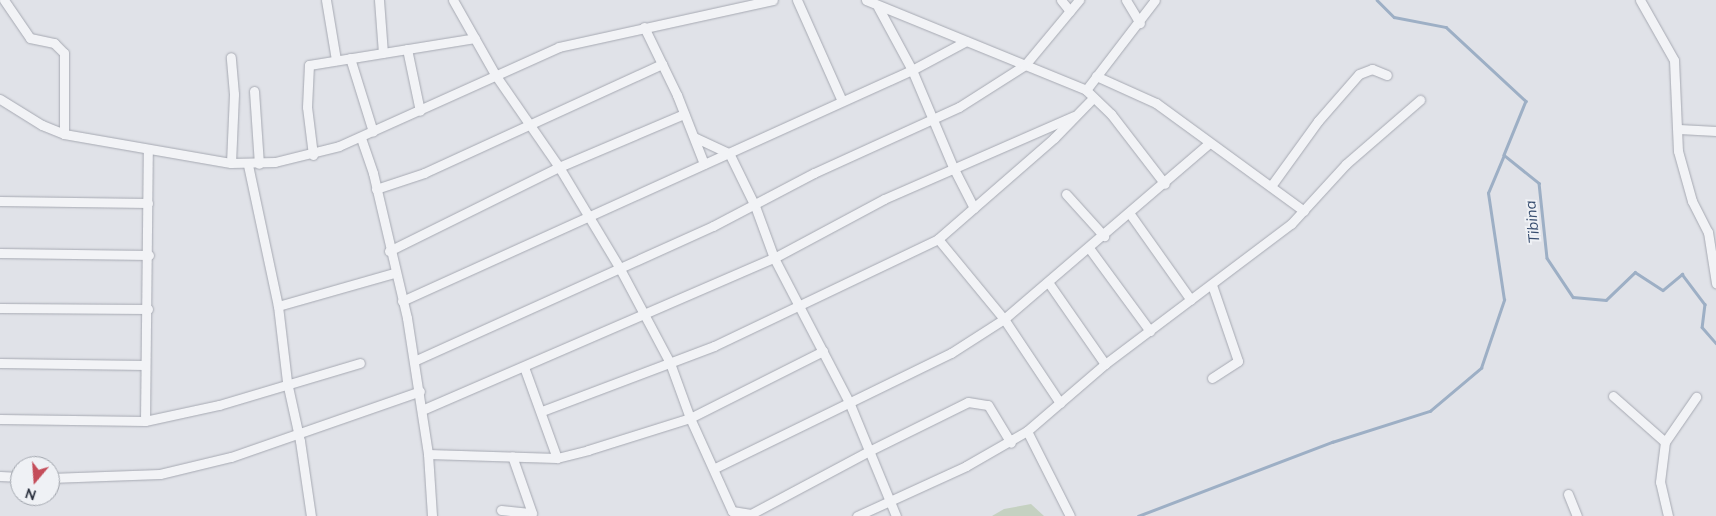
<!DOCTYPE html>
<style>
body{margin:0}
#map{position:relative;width:1716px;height:516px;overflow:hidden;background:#e0e2e8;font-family:Mulish,sans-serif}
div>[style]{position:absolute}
.green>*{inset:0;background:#c5d1c1}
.stream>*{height:2.5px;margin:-1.25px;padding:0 1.25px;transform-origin:1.25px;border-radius:1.25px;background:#9dafc5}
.roads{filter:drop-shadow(0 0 1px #a6a9b2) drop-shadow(0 0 1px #a6a9b2)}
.minor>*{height:9px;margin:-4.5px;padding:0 4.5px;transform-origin:4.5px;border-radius:4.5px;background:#f2f3f6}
span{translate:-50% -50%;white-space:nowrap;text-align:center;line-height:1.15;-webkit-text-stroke:4px #eff1f5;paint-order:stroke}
.water-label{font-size:15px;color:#374d6f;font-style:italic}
.north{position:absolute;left:10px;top:456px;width:50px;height:50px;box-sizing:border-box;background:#eff1f5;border:1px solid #a0a4ac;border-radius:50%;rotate:198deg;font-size:14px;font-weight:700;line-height:20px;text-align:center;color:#2a303e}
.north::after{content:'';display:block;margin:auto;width:18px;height:22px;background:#c44d5a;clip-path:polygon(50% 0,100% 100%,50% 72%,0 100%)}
</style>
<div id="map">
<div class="green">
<div style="clip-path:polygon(1031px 504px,1044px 516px,992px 516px,1004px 509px)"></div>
</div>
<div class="stream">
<div style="left:1377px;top:0;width:24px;rotate:45deg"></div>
<div style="left:1394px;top:17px;width:53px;rotate:10.9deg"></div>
<div style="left:1446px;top:27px;width:109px;rotate:42.8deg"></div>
<div style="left:1526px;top:101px;width:58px;rotate:112.2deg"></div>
<div style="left:1504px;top:155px;width:45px;rotate:38.7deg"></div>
<div style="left:1539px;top:183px;width:75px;rotate:83.9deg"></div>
<div style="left:1547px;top:258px;width:47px;rotate:56.3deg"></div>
<div style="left:1573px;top:297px;width:33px;rotate:5deg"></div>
<div style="left:1606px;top:300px;width:40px;rotate:-44deg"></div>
<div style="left:1635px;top:272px;width:33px;rotate:33deg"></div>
<div style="left:1663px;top:290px;width:25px;rotate:-40deg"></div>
<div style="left:1682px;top:274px;width:38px;rotate:53deg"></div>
<div style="left:1705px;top:304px;width:23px;rotate:97deg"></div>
<div style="left:1702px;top:327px;width:21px;rotate:49deg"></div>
<div style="left:1138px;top:516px;width:208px;rotate:-20.9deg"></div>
<div style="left:1332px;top:442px;width:103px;rotate:-17.6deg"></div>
<div style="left:1430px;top:411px;width:67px;rotate:-40.1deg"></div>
<div style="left:1481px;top:368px;width:72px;rotate:-71.3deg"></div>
<div style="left:1504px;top:300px;width:108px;rotate:-98.5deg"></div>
<div style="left:1488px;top:193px;width:41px;rotate:-67.2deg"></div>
</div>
<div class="roads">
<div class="minor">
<div style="left:4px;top:0;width:46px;rotate:55.6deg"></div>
<div style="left:30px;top:38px;width:25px;rotate:12deg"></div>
<div style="left:54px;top:43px;width:14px;rotate:45deg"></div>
<div style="left:64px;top:53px;width:81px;rotate:90deg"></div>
<div style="left:326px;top:0;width:61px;rotate:80.5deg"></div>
<div style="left:379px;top:0;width:53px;rotate:85.7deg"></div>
<div style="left:453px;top:0;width:87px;rotate:60.5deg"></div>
<div style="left:496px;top:76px;width:111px;rotate:55.3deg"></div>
<div style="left:559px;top:167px;width:117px;rotate:59deg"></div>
<div style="left:619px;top:267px;width:109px;rotate:62deg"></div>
<div style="left:670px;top:363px;width:59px;rotate:70deg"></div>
<div style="left:690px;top:418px;width:102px;rotate:65.7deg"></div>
<div style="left:732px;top:511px;width:19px;rotate:9deg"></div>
<div style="left:751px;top:514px;width:136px;rotate:-28.1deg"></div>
<div style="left:871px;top:450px;width:108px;rotate:-26.3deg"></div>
<div style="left:968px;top:402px;width:20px;rotate:9deg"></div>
<div style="left:988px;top:405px;width:44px;rotate:58.8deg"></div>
<div style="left:797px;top:0;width:108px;rotate:66deg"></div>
<div style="left:866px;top:0;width:238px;rotate:22.2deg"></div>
<div style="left:1086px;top:90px;width:35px;rotate:44deg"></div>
<div style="left:1111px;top:114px;width:88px;rotate:52.4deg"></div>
<div style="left:1061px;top:0;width:14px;rotate:51deg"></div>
<div style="left:1126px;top:0;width:27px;rotate:59deg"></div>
<div style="left:1640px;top:0;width:69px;rotate:60.5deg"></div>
<div style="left:1674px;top:60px;width:91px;rotate:87.5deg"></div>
<div style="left:1678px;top:151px;width:52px;rotate:74.4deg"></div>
<div style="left:1692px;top:201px;width:35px;rotate:63deg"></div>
<div style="left:1708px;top:232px;width:52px;rotate:81.1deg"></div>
<div style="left:878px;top:7px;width:72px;rotate:61.6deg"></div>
<div style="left:912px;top:70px;width:105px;rotate:67.1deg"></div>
<div style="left:953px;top:167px;width:46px;rotate:62.9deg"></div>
<div style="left:644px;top:27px;width:76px;rotate:64.1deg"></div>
<div style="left:677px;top:95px;width:74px;rotate:68.6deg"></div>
<div style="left:407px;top:49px;width:63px;rotate:78.2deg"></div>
<div style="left:350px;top:58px;width:77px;rotate:72.7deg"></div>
<div style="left:1096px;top:76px;width:66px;rotate:24.2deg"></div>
<div style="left:1156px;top:103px;width:183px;rotate:36.1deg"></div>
<div style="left:1086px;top:90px;width:113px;rotate:-52.5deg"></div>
<div style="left:254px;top:91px;width:73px;rotate:86.1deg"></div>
<div style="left:0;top:99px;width:49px;rotate:31.8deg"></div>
<div style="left:42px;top:125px;width:24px;rotate:22deg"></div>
<div style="left:64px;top:134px;width:169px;rotate:9.9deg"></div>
<div style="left:231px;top:163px;width:44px;rotate:-1.3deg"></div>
<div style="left:275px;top:162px;width:66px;rotate:-14deg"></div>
<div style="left:339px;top:146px;width:241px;rotate:-24.2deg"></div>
<div style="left:559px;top:47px;width:219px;rotate:-12.4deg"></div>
<div style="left:1679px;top:129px;width:37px;rotate:3deg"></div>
<div style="left:694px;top:137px;width:38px;rotate:25deg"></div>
<div style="left:729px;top:153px;width:59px;rotate:63.9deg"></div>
<div style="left:755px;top:206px;width:55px;rotate:69.9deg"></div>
<div style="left:774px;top:258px;width:162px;rotate:62.5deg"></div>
<div style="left:849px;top:402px;width:123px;rotate:67.6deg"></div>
<div style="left:361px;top:138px;width:37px;rotate:71deg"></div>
<div style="left:373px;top:173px;width:149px;rotate:76.8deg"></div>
<div style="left:407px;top:318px;width:138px;rotate:81.2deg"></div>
<div style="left:428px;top:454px;width:62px;rotate:86.3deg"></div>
<div style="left:313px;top:155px;width:48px;rotate:-97.1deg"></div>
<div style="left:307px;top:107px;width:42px;rotate:-87.3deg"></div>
<div style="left:309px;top:65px;width:168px;rotate:-9.2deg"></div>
<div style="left:231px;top:163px;width:69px;rotate:-87.5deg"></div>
<div style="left:234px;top:94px;width:37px;rotate:-95deg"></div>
<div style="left:248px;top:165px;width:144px;rotate:78deg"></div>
<div style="left:278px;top:306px;width:77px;rotate:83.2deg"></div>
<div style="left:287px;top:382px;width:60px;rotate:77.6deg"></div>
<div style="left:300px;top:441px;width:76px;rotate:81.7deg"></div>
<div style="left:1271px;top:186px;width:80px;rotate:-54.1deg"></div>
<div style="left:1318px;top:121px;width:62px;rotate:-48.9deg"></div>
<div style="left:1359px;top:74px;width:14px;rotate:-21deg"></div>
<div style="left:1372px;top:69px;width:16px;rotate:22deg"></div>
<div style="left:376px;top:189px;width:51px;rotate:-18.4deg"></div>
<div style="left:424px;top:173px;width:262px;rotate:-24.6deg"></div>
<div style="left:1066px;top:194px;width:57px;rotate:47.9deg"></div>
<div style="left:0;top:201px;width:148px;rotate:0.8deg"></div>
<div style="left:1130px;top:214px;width:105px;rotate:54.7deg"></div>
<div style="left:938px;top:239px;width:104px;rotate:50.5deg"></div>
<div style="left:1004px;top:319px;width:101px;rotate:56.3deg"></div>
<div style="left:1089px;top:248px;width:103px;rotate:53.7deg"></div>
<div style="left:389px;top:251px;width:190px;rotate:-26.3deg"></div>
<div style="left:559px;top:167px;width:136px;rotate:-23deg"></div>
<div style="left:0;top:253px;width:149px;rotate:0.8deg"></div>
<div style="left:1048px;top:282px;width:100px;rotate:55.2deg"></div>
<div style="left:402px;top:301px;width:560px;rotate:-24.37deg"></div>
<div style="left:912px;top:70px;width:61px;rotate:-28.2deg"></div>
<div style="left:278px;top:306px;width:121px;rotate:-15.9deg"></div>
<div style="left:0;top:308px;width:148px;rotate:0.4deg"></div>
<div style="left:414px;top:361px;width:328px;rotate:-24.3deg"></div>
<div style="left:713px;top:226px;width:114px;rotate:-27.7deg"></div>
<div style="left:814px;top:173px;width:159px;rotate:-24.5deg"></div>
<div style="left:959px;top:107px;width:78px;rotate:-32.5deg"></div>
<div style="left:1025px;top:65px;width:85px;rotate:-50.3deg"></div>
<div style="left:0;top:363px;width:145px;rotate:0.8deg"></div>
<div style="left:524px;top:367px;width:97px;rotate:70.1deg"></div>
<div style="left:1212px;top:378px;width:31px;rotate:-33deg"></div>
<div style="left:1238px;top:361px;width:80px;rotate:-108.9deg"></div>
<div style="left:1613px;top:396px;width:69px;rotate:41.5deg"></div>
<div style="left:422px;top:410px;width:383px;rotate:-23.4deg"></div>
<div style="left:774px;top:258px;width:125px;rotate:-28.2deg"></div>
<div style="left:884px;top:199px;width:207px;rotate:-23.6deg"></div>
<div style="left:542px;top:411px;width:184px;rotate:-20.7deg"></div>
<div style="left:714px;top:346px;width:248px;rotate:-25.5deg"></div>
<div style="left:938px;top:239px;width:154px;rotate:-41deg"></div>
<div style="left:1054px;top:138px;width:54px;rotate:-45.7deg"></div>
<div style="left:0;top:419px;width:145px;rotate:0.8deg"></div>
<div style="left:145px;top:421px;width:76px;rotate:-12.2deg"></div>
<div style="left:219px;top:405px;width:147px;rotate:-16.6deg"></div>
<div style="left:145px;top:421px;width:271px;rotate:-89.4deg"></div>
<div style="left:1027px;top:431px;width:95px;rotate:63.2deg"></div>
<div style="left:428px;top:454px;width:129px;rotate:1.8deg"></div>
<div style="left:557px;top:458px;width:32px;rotate:-14deg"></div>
<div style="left:588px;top:450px;width:107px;rotate:-17.4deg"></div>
<div style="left:690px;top:418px;width:149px;rotate:-26.7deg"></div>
<div style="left:715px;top:468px;width:263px;rotate:-26deg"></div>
<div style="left:951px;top:353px;width:63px;rotate:-32.7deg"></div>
<div style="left:1004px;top:319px;width:270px;rotate:-40.6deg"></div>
<div style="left:0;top:476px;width:20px;rotate:3deg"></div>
<div style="left:50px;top:478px;width:110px;rotate:-2.1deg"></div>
<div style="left:160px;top:474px;width:73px;rotate:-13.5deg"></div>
<div style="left:231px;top:457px;width:200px;rotate:-19.2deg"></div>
<div style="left:1568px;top:494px;width:24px;rotate:68deg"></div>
<div style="left:501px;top:510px;width:31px;rotate:6deg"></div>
<div style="left:532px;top:513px;width:60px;rotate:-109.3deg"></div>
<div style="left:857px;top:516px;width:120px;rotate:-24.6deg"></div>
<div style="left:966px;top:466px;width:70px;rotate:-29.8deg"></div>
<div style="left:1027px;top:431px;width:103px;rotate:-40.7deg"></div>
<div style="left:1105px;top:364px;width:233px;rotate:-37deg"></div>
<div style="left:1291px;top:224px;width:81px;rotate:-47.5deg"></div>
<div style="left:1346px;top:164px;width:98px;rotate:-40.9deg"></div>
<div style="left:1668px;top:516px;width:35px;rotate:-103deg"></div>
<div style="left:1660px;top:482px;width:40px;rotate:-82.9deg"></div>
<div style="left:1665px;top:442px;width:55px;rotate:-55.4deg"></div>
</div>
</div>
<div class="water-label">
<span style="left:1532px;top:222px;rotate:-96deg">Tibina</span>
</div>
<div class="north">N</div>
</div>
